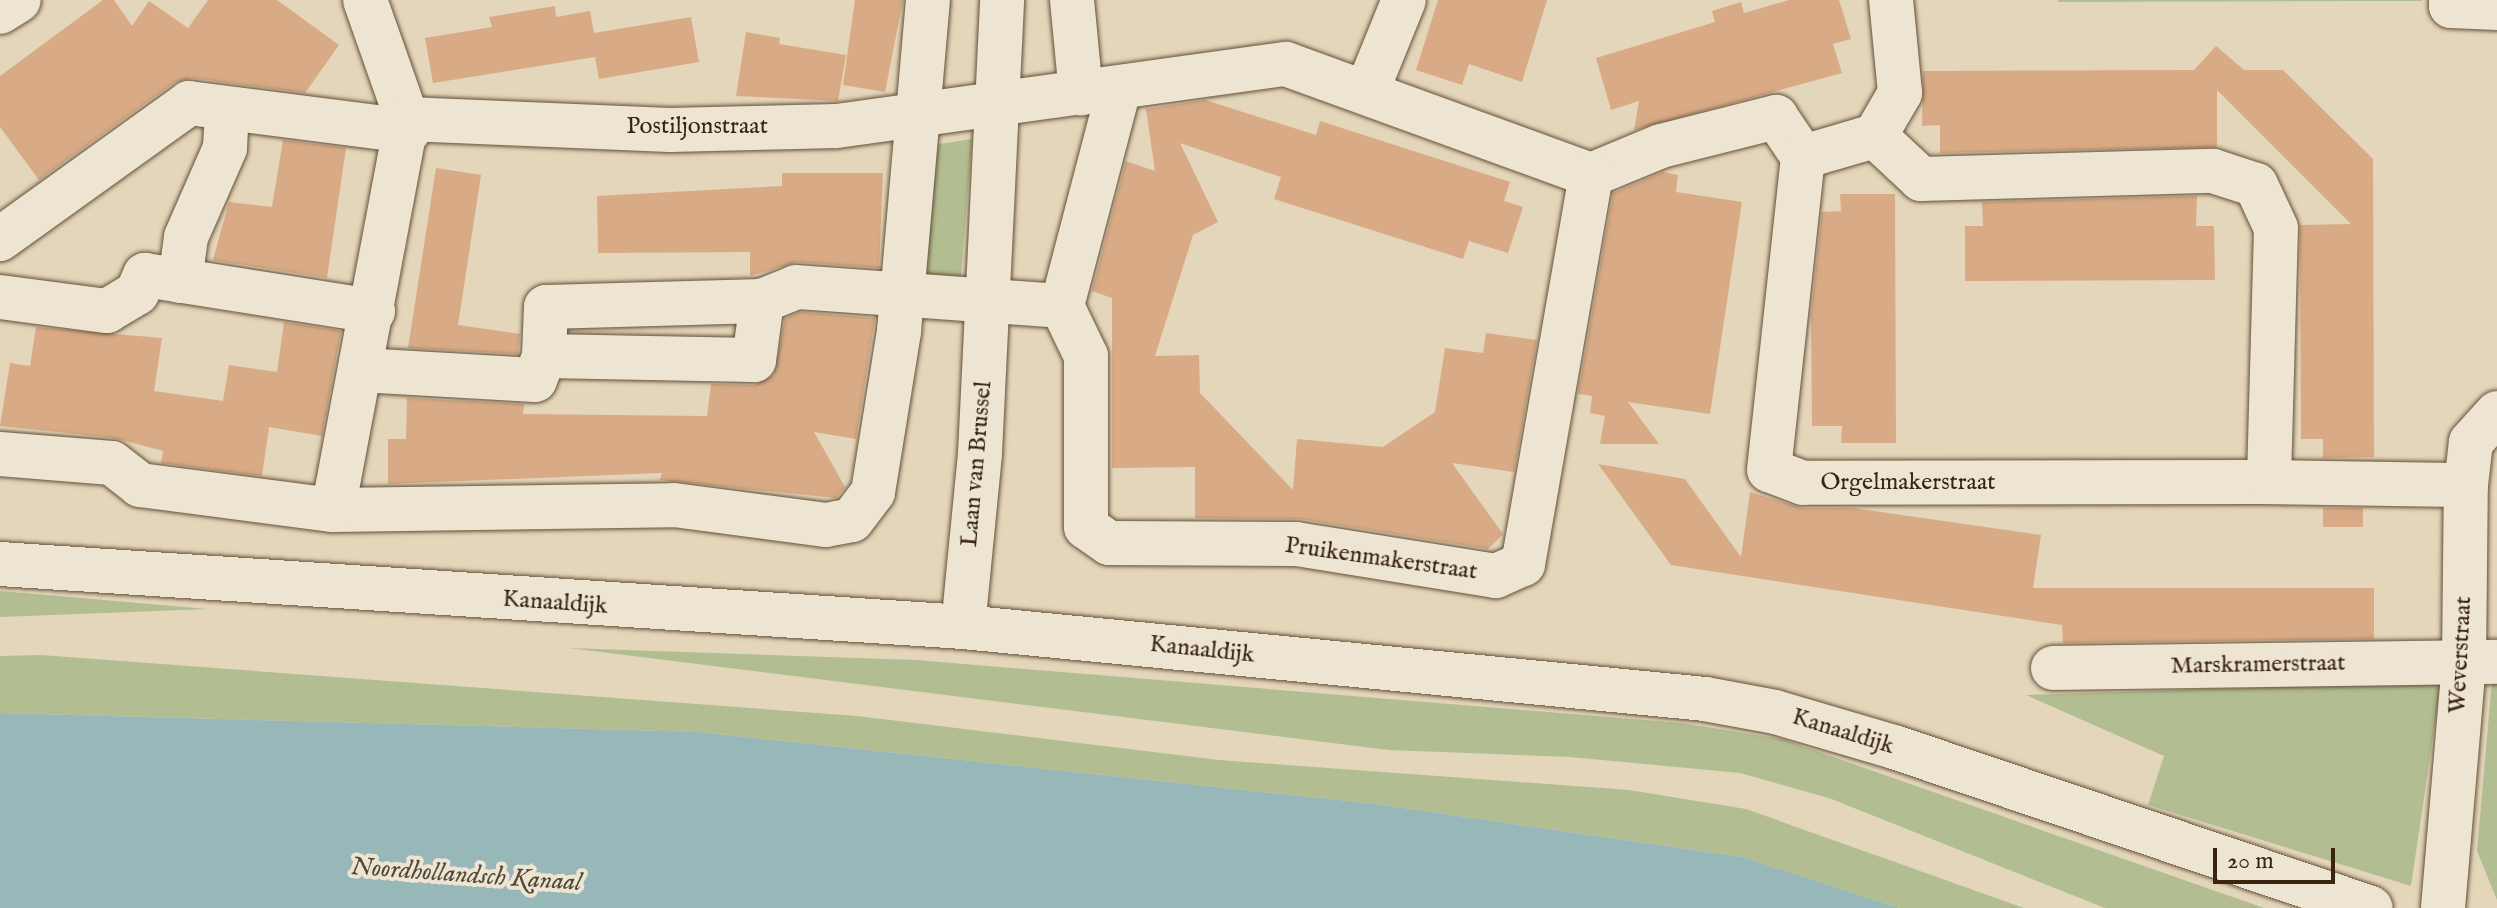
<!DOCTYPE html>
<style>
body{margin:0}
#map{position:relative;width:2497px;height:908px;overflow:hidden;background:#e4d6ba;font-family:"IM FELL English",serif}
div>[style]{position:absolute}
.green>*{inset:0;background:#b2be91}
.water>*{inset:0;background:#98b7b8}
.building>*{inset:0;background:#d9aa86;transform-origin:0 0}
.roads{filter:drop-shadow(0 0 2px #645038) drop-shadow(0 0 2px #645038)}
.minor>*{height:44px;margin:-22px;padding:0 22px;transform-origin:22px;border-radius:22px;background:#ede4d2}
span{translate:-50% -50%;white-space:nowrap;text-align:center;line-height:1.15;-webkit-text-stroke:8px #ede4d2;paint-order:stroke}
.street-label{font-size:24px;color:#39240d}
.water-label{font-size:26px;color:#514938;font-style:italic}
.scale{position:absolute;left:2213px;top:848px;width:122px;height:36px;box-sizing:border-box;border:4px solid #39240d;border-top:0;padding-left:10px;font-size:24px;line-height:28px;white-space:nowrap;color:#39240d;-webkit-text-stroke:6px #ede4d2;paint-order:stroke}
</style>
<div id="map">
<div class="green">
<div style="clip-path:polygon(2058px 0,2422px 0,2422px 1px,2058px 2px)"></div>
<div style="clip-path:polygon(972px 139px,960px 288px,925px 280px,934px 145px)"></div>
<div style="clip-path:polygon(0 591px,208px 609px,0 617px)"></div>
<div style="clip-path:polygon(568px 648px,916px 660px,1681px 723px,1782px 739px,2264px 908px,2105px 908px,1829px 798px,1740px 773px,1570px 757px,1389px 750px)"></div>
<div style="clip-path:polygon(41px 655px,857px 716px,1219px 760px,1629px 790px,1746px 809px,2024px 908px,1900px 908px,1742px 857px,1376px 804px,699px 732px,0 713px,0 656px)"></div>
<div style="clip-path:polygon(2493px 669px,2497px 669px,2497px 900px,2477px 851px)"></div>
<div style="clip-path:polygon(2441px 682px,2411px 886px,2148px 805px,2164px 756px,2026px 695px)"></div>
</div>
<div class="water">
<div style="clip-path:polygon(0 713px,699px 732px,1376px 804px,1742px 857px,1900px 908px,0 908px)"></div>
</div>
<div class="building">
<div style="clip-path:polygon(103px 0,114px 0,132px 26px,149px 1px,188px 28px,208px 0,277px 0,339px 45px,305px 93px,192px 78px,175px 82px,39px 180px,0 127px,0 76px)"></div>
<div style="clip-path:polygon(855px 0,903px 0,885px 92px,843px 85px)"></div>
<div style="clip-path:polygon(1438px 0,1547px 0,1522px 82px,1469px 64px,1462px 85px,1416px 70px)"></div>
<div style="clip-path:polygon(1789px 0,1839px 0,1851px 39px,1833px 44px,1842px 73px,1634px 130px,1639px 101px,1611px 110px,1596px 58px,1715px 22px,1712px 11px,1741px 2px,1744px 13px)"></div>
<div style="clip-path:polygon(555px 6px,556px 17px,590px 11px,594px 33px,691px 17px,699px 62px,599px 79px,595px 57px,433px 83px,425px 38px,492px 27px,489px 17px)"></div>
<div style="clip-path:polygon(746px 32px,780px 38px,779px 44px,846px 55px,838px 101px,736px 96px)"></div>
<div style="clip-path:polygon(2216px 46px,2244px 70px,2283px 70px,2373px 159px,2374px 457px,2323px 458px,2323px 439px,2301px 439px,2300px 225px,2351px 224px,2217px 90px,2217px 147px,1940px 153px,1940px 125px,1922px 126px,1923px 71px,2194px 70px)"></div>
<div style="clip-path:polygon(1205px 100px,1316px 135px,1320px 121px,1510px 182px,1504px 201px,1523px 207px,1508px 253px,1469px 241px,1463px 259px,1274px 199px,1281px 177px,1180px 143px,1218px 222px,1193px 235px,1155px 356px,1199px 355px,1200px 393px,1293px 490px,1297px 439px,1383px 447px,1435px 412px,1445px 348px,1483px 353px,1486px 333px,1537px 340px,1514px 472px,1452px 463px,1503px 534px,1488px 549px,1300px 519px,1195px 518px,1195px 467px,1112px 468px,1112px 298px,1092px 291px,1126px 161px,1155px 171px,1146px 109px)"></div>
<div style="clip-path:polygon(283px 140px,346px 148px,327px 278px,213px 260px,229px 202px,272px 207px)"></div>
<div style="clip-path:polygon(436px 168px,481px 175px,458px 325px,520px 334px,518px 354px,408px 348px)"></div>
<div style="clip-path:polygon(1663px 172px,1678px 175px,1676px 192px,1742px 202px,1710px 414px,1628px 402px,1659px 444px,1600px 444px,1605px 416px,1590px 413px,1592px 396px,1578px 394px,1613px 193px)"></div>
<div style="clip-path:polygon(782px 173px,883px 173px,879px 268px,797px 262px,750px 276px,750px 252px,598px 253px,597px 196px,782px 186px)"></div>
<div style="clip-path:polygon(1840px 194px,1895px 194px,1896px 443px,1841px 443px,1842px 426px,1812px 426px,1811px 314px,1822px 212px,1841px 211px)"></div>
<div style="clip-path:polygon(2197px 196px,2196px 226px,2214px 226px,2215px 280px,1965px 281px,1965px 226px,1983px 226px,1982px 202px)"></div>
<div style="clip-path:polygon(800px 312px,875px 318px,856px 439px,814px 432px,845px 487px,836px 498px,660px 480px,662px 473px,388px 484px,388px 439px,406px 439px,407px 398px,524px 404px,523px 414px,707px 416px,711px 384px,754px 385px,774px 375px,785px 319px)"></div>
<div style="clip-path:polygon(284px 322px,341px 331px,322px 436px,269px 427px,262px 476px,161px 463px,163px 451px,114px 438px,0 426px,10px 363px,30px 366px,36px 327px,162px 338px,154px 391px,223px 401px,229px 365px,277px 372px)"></div>
<div style="clip-path:polygon(1598px 464px,1685px 479px,1741px 557px,1750px 492px,1802px 508px,1853px 508px,2041px 535px,2033px 588px,2374px 588px,2374px 639px,2063px 643px,2062px 625px,1671px 565px)"></div>
<div style="left:2323px;top:508px;width:40px;height:19px"></div>
</div>
<div class="roads">
<div class="minor">
<div style="left:365px;top:0;width:126px;rotate:70.6deg"></div>
<div style="left:1072px;top:0;width:94px;rotate:84.5deg"></div>
<div style="left:2451px;top:0;width:6px;rotate:90deg"></div>
<div style="left:2451px;top:6px;width:46px;rotate:2.5deg"></div>
<div style="left:0;top:12px;width:22px;rotate:-32deg"></div>
<div style="left:1367px;top:91px;width:98px;rotate:-67.9deg"></div>
<div style="left:1875px;top:136px;width:50px;rotate:-59.8deg"></div>
<div style="left:1900px;top:93px;width:93px;rotate:-95.5deg"></div>
<div style="left:1591px;top:175px;width:76px;rotate:-22.5deg"></div>
<div style="left:1661px;top:146px;width:119px;rotate:-14.2deg"></div>
<div style="left:1776px;top:117px;width:48px;rotate:56deg"></div>
<div style="left:0;top:239px;width:233px;rotate:-35.7deg"></div>
<div style="left:189px;top:103px;width:221px;rotate:7.3deg"></div>
<div style="left:180px;top:281px;width:44px;rotate:-82.2deg"></div>
<div style="left:186px;top:237px;width:97px;rotate:-66.3deg"></div>
<div style="left:225px;top:148px;width:39px;rotate:-87deg"></div>
<div style="left:0;top:297px;width:108px;rotate:7.5deg"></div>
<div style="left:107px;top:311px;width:35px;rotate:-31deg"></div>
<div style="left:137px;top:293px;width:20px;rotate:-66deg"></div>
<div style="left:145px;top:275px;width:231px;rotate:9deg"></div>
<div style="left:544px;top:356px;width:210px;rotate:1.1deg"></div>
<div style="left:754px;top:360px;width:60px;rotate:-82.3deg"></div>
<div style="left:361px;top:370px;width:174px;rotate:3.3deg"></div>
<div style="left:535px;top:380px;width:26px;rotate:-69deg"></div>
<div style="left:544px;top:356px;width:49px;rotate:-87.7deg"></div>
<div style="left:546px;top:307px;width:216px;rotate:-1.6deg"></div>
<div style="left:762px;top:301px;width:37px;rotate:-22deg"></div>
<div style="left:796px;top:287px;width:267px;rotate:4.1deg"></div>
<div style="left:0;top:454px;width:112px;rotate:4.6deg"></div>
<div style="left:112px;top:463px;width:36px;rotate:38deg"></div>
<div style="left:140px;top:485px;width:195px;rotate:7.4deg"></div>
<div style="left:333px;top:510px;width:341px;rotate:-0.8deg"></div>
<div style="left:674px;top:505px;width:153px;rotate:7.5deg"></div>
<div style="left:826px;top:525px;width:26px;rotate:-11deg"></div>
<div style="left:852px;top:520px;width:35px;rotate:-53deg"></div>
<div style="left:873px;top:492px;width:163px;rotate:-80.8deg"></div>
<div style="left:899px;top:331px;width:332px;rotate:-85deg"></div>
<div style="left:2269px;top:482px;width:466px;rotate:179.9deg"></div>
<div style="left:1803px;top:483px;width:36px;rotate:-159deg"></div>
<div style="left:1769px;top:470px;width:315px;rotate:-83.8deg"></div>
<div style="left:1803px;top:157px;width:75px;rotate:-16.3deg"></div>
<div style="left:1875px;top:136px;width:63px;rotate:43.1deg"></div>
<div style="left:1921px;top:179px;width:292px;rotate:-1.6deg"></div>
<div style="left:2213px;top:171px;width:45px;rotate:18deg"></div>
<div style="left:2256px;top:185px;width:47px;rotate:65.1deg"></div>
<div style="left:2276px;top:228px;width:254px;rotate:91.6deg"></div>
<div style="left:2269px;top:482px;width:197px;rotate:0.9deg"></div>
<div style="left:333px;top:510px;width:398px;rotate:-79.3deg"></div>
<div style="left:407px;top:119px;width:263px;rotate:2.4deg"></div>
<div style="left:670px;top:130px;width:167px;rotate:-1.4deg"></div>
<div style="left:837px;top:126px;width:453px;rotate:-7.9deg"></div>
<div style="left:1286px;top:64px;width:325px;rotate:20deg"></div>
<div style="left:1591px;top:175px;width:395px;rotate:99.9deg"></div>
<div style="left:1523px;top:564px;width:30px;rotate:156deg"></div>
<div style="left:1496px;top:576px;width:203px;rotate:-170.9deg"></div>
<div style="left:1296px;top:544px;width:187px;rotate:-179.7deg"></div>
<div style="left:1109px;top:543px;width:28px;rotate:-145deg"></div>
<div style="left:1086px;top:527px;width:171px;rotate:-90deg"></div>
<div style="left:1086px;top:356px;width:55px;rotate:-115.6deg"></div>
<div style="left:1062px;top:306px;width:225px;rotate:-75.3deg"></div>
<div style="left:0;top:564px;width:965px;rotate:3.74deg"></div>
<div style="left:963px;top:627px;width:745px;rotate:5.54deg"></div>
<div style="left:1705px;top:699px;width:71px;rotate:10.5deg"></div>
<div style="left:1775px;top:712px;width:124px;rotate:16.4deg"></div>
<div style="left:1894px;top:747px;width:503px;rotate:18.65deg"></div>
<div style="left:963px;top:627px;width:175px;rotate:-84.4deg"></div>
<div style="left:980px;top:453px;width:454px;rotate:-87.2deg"></div>
<div style="left:2053px;top:668px;width:444px;rotate:-0.8deg"></div>
<div style="left:2443px;top:908px;width:247px;rotate:-85.1deg"></div>
<div style="left:2464px;top:662px;width:177px;rotate:-89.4deg"></div>
<div style="left:2466px;top:485px;width:43px;rotate:-83.4deg"></div>
<div style="left:2471px;top:442px;width:39px;rotate:-48deg"></div>
</div>
</div>
<div class="street-label">
<span style="left:697px;top:127px">Postiljonstraat</span>
<span style="left:977px;top:464px;rotate:-85deg">Laan van Brussel</span>
<span style="left:1908px;top:483px">Orgelmakerstraat</span>
<span style="left:1381px;top:559px;rotate:8deg">Pruikenmakerstraat</span>
<span style="left:555px;top:603px;rotate:4deg">Kanaaldijk</span>
<span style="left:1202px;top:650px;rotate:6deg">Kanaaldijk</span>
<span style="left:2461px;top:655px;rotate:-87deg">Weverstraat</span>
<span style="left:2258px;top:665px;rotate:-1deg">Marskramerstraat</span>
<span style="left:1843px;top:732px;rotate:17deg">Kanaaldijk</span>
</div>
<div class="water-label">
<span style="left:466px;top:875px;rotate:4deg">Noordhollandsch Kanaal</span>
</div>
<div class="scale">20 m</div>
</div>
